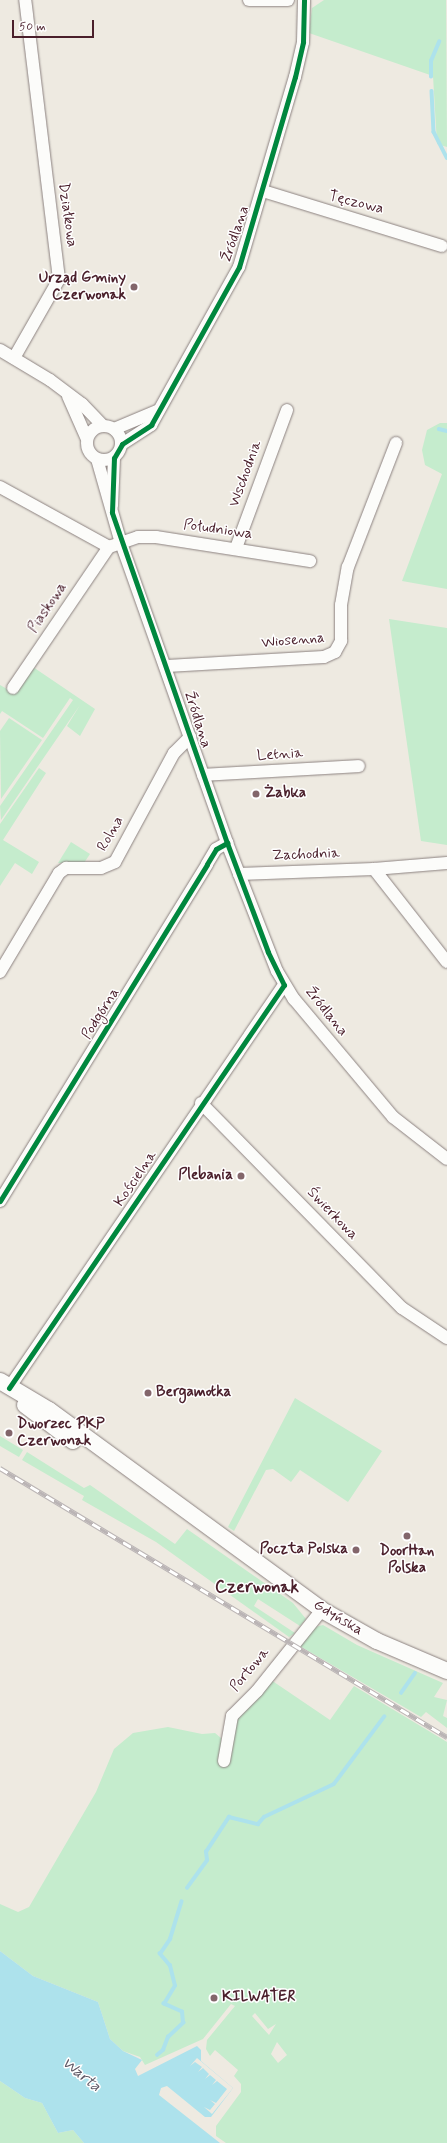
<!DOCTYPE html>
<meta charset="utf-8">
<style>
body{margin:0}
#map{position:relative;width:447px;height:2143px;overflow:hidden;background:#eeeae1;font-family:Mynerve,sans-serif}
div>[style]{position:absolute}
.green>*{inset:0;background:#c5eccd}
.water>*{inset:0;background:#ade2ec}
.pier>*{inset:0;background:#eeeae1}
.stream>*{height:3.5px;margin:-1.75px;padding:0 1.75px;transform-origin:1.75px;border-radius:1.75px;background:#ade2ec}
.roads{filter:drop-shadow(0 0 1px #8c8280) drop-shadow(0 0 1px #8c8280)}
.minor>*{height:12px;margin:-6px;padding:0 6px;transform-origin:6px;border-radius:6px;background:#fcfcfa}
.minor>.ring{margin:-6px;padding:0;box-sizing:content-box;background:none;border:12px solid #fcfcfa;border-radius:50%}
.major>*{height:16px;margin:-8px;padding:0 8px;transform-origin:8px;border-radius:8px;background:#fcfcfa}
.rail>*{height:4.5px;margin-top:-2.25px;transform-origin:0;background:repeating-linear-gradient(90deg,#fff 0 9px,#bab4b5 0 18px);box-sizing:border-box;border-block:1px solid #bab4b5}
.cycleway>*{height:5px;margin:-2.5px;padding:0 2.5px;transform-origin:2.5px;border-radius:2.5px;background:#00873e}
.dots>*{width:11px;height:11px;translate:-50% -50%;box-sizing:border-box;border:2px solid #fff;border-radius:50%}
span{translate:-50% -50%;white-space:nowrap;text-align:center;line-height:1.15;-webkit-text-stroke:3px #fff;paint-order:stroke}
.street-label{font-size:15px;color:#4a1f2b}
.poi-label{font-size:15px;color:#4a1f2b;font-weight:700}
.right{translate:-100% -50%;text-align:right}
.left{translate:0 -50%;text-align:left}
.water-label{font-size:16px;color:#5f5966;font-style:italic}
.quarter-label{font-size:17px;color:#4a1f2b;font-weight:700}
.scale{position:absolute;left:12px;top:20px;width:82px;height:18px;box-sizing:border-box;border:2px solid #4a1f2b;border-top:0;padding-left:5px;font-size:12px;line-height:14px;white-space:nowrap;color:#4a1f2b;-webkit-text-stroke:3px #fff;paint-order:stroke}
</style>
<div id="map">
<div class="green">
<div style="clip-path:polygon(324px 0,446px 0,447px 147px,437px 144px,433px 76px,309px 33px,312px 8px)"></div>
<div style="clip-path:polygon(440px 423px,447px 423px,447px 589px,402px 581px,442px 474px,425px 465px,422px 450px,427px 430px)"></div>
<div style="clip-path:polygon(389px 619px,447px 628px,447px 845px,421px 841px)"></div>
<div style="clip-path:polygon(33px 667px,95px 709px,80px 736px,67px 726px,80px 705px,1px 820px,0 806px,73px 700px,70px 698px,43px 738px,2px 711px,0 714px,0 685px,14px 693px)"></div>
<div style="clip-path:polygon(9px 718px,42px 740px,1px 799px,0 731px)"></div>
<div style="clip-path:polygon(39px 768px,46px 773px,3px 840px,39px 862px,32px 874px,15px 863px,0 886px,0 824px)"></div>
<div style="clip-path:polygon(71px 842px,90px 854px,84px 863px,58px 863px)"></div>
<div style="clip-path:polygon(295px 1398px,382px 1451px,348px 1502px,300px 1470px,291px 1482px,273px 1469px,266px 1470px,234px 1531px,228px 1527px)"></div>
<div style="clip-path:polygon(0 1436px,23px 1450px,19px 1457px,0 1446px)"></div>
<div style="clip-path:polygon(27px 1452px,84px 1488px,90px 1485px,175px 1544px,187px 1529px,293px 1603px,306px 1619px,300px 1626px,258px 1599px,254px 1606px,295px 1633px,289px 1637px,156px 1542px,82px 1500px,84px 1496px,22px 1460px)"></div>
<div style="clip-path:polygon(323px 1625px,357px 1645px,443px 1683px,434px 1697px,447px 1700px,443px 1716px,447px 1718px,447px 1728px,426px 1712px,421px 1717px,298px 1645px,315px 1627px)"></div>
<div style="clip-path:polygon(evenodd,271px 1680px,330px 1720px,354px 1686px,447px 1742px,447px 2143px,226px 2143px,216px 2136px,216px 2126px,241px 2092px,241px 2084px,234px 2076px,238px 2070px,215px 2050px,210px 2056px,206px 2049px,207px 2040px,235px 2006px,231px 2004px,203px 2039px,145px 2065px,140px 2057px,123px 2051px,110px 2039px,98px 2002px,33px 1976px,0 1951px,0 1904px,18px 1912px,29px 1907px,96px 1792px,114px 1749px,133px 1733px,168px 1727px,202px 1734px,215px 1733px,221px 1738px,221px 1750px,238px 1718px,271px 1680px,255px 2013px,268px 2029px,276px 2024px,269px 2035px,252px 2016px,255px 2013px,271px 1680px,277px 2042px,287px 2055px,278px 2063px,271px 2054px,277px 2042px)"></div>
<div style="clip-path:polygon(0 2081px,25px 2098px,42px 2103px,58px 2133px,73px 2130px,84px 2143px,0 2143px)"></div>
</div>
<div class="water">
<div style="clip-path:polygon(0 1951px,33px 1976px,98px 2002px,110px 2039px,123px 2051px,142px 2060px,135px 2069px,138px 2076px,197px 2046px,201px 2050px,201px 2061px,233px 2088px,211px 2117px,205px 2117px,167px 2086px,161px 2088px,159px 2095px,220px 2143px,84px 2143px,73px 2130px,58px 2133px,42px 2103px,25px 2098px,0 2081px)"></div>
</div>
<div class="pier">
<div style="clip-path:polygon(197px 2058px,233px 2088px,212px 2114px,204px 2107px,210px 2110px,215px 2104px,210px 2100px,216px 2103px,227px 2089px,217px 2081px,212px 2085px,216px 2080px,210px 2075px,205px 2079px,209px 2074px,203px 2068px,198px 2072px,202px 2067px,195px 2062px,190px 2066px)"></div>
</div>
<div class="stream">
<div style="left:431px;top:77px;width:16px;rotate:-90deg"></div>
<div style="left:431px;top:61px;width:21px;rotate:-67deg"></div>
<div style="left:432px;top:91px;width:41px;rotate:87.2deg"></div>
<div style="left:434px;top:132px;width:29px;rotate:63deg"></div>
<div style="left:439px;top:429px;width:8px;rotate:14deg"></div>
<div style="left:401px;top:1693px;width:24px;rotate:-55deg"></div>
<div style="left:187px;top:1888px;width:34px;rotate:-54deg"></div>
<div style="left:207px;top:1860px;width:8px;rotate:-97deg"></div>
<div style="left:206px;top:1852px;width:42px;rotate:-56.7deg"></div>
<div style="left:229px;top:1817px;width:30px;rotate:14deg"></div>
<div style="left:258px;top:1824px;width:9px;rotate:-49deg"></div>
<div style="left:264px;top:1817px;width:77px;rotate:-25.2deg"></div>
<div style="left:334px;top:1784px;width:84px;rotate:-53.3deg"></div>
<div style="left:157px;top:2055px;width:8px;rotate:-40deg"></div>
<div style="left:163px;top:2050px;width:14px;rotate:-69deg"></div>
<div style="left:168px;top:2037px;width:21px;rotate:-43deg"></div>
<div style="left:183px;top:2023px;width:11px;rotate:-95deg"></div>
<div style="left:182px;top:2012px;width:20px;rotate:-156deg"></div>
<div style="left:164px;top:2004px;width:21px;rotate:-59deg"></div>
<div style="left:175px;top:1986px;width:21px;rotate:-104deg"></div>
<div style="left:170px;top:1966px;width:16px;rotate:-130deg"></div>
<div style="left:160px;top:1954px;width:18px;rotate:-56deg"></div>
<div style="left:170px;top:1939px;width:39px;rotate:-73deg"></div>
</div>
<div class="roads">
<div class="minor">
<div style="left:249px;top:0;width:39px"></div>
<div style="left:263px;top:191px;width:187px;rotate:17.1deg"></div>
<div style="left:0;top:350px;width:58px;rotate:31deg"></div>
<div style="left:50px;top:380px;width:40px;rotate:37deg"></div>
<div style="left:82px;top:404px;width:30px;rotate:46deg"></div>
<div style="left:14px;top:358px;width:91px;rotate:-60.3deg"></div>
<div style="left:59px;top:279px;width:281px;rotate:-96.9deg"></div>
<div style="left:68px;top:396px;width:47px;rotate:66.2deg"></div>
<div class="ring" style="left:87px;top:426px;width:22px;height:22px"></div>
<div style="left:114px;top:429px;width:47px;rotate:-22.7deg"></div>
<div style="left:122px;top:444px;width:35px;rotate:-33deg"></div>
<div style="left:151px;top:425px;width:181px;rotate:-60.9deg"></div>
<div style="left:239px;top:267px;width:198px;rotate:-73.6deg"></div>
<div style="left:295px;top:77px;width:36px;rotate:-77deg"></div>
<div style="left:303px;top:42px;width:42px;rotate:-88.6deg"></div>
<div style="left:97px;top:459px;width:87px;rotate:74.1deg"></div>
<div style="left:121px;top:543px;width:318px;rotate:70.5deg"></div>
<div style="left:227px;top:843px;width:137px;rotate:68.7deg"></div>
<div style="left:277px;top:971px;width:33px;rotate:59deg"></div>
<div style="left:294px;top:999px;width:154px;rotate:50deg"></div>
<div style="left:393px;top:1117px;width:68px;rotate:37.9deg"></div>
<div style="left:0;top:487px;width:124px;rotate:28.8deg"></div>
<div style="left:109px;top:547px;width:31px;rotate:-19deg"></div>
<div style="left:138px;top:537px;width:18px"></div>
<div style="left:156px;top:537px;width:156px;rotate:8.9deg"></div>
<div style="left:112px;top:506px;width:48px;rotate:-87.6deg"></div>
<div style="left:236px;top:548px;width:147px;rotate:-69.7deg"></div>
<div style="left:167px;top:666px;width:157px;rotate:-3.3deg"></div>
<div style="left:324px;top:657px;width:12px;rotate:-24deg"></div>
<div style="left:335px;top:652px;width:13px;rotate:-61deg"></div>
<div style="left:341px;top:641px;width:36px;rotate:-90deg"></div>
<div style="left:341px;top:605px;width:39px;rotate:-80deg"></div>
<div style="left:348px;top:567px;width:133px;rotate:-68.8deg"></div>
<div style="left:13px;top:688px;width:171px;rotate:-55.8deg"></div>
<div style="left:203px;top:775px;width:156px;rotate:-3.3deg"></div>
<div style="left:374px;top:869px;width:73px;rotate:-4.7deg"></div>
<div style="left:239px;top:874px;width:135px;rotate:-2.1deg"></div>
<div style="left:374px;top:869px;width:118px;rotate:51.9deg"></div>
<div style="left:0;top:972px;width:115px;rotate:-59.2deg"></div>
<div style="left:59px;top:873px;width:9px;rotate:-36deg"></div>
<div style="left:66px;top:868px;width:35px"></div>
<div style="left:101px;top:868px;width:15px;rotate:-23deg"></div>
<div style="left:115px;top:862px;width:124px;rotate:-61.6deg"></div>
<div style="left:174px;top:753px;width:23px;rotate:-45deg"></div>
<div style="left:201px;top:1103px;width:287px;rotate:45.6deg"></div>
<div style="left:402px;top:1308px;width:54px;rotate:33.7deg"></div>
<div style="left:0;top:1201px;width:395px;rotate:-58.4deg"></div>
<div style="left:207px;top:864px;width:17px;rotate:-59deg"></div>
<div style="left:216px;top:849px;width:13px;rotate:-29deg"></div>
<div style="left:9px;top:1388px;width:488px;rotate:-55.7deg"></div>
<div style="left:224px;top:1761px;width:46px;rotate:-79.9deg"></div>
<div style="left:232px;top:1716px;width:35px;rotate:-45deg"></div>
<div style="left:257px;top:1691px;width:104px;rotate:-51.3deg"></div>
</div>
<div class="major">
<div style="left:0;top:1381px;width:57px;rotate:30.6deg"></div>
<div style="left:49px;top:1410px;width:338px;rotate:36.2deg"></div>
<div style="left:322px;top:1610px;width:63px;rotate:29.4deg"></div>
<div style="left:377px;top:1641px;width:76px;rotate:23.2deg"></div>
<div style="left:25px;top:1405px;width:60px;rotate:36.9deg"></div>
</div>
</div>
<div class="rail">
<div style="left:0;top:1468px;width:522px;rotate:31.04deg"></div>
</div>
<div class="cycleway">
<div style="left:0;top:1201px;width:395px;rotate:-58.4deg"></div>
<div style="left:207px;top:864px;width:17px;rotate:-59deg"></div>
<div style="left:216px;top:849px;width:13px;rotate:-29deg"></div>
<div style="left:9px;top:1388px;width:488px;rotate:-55.7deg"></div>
<div style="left:284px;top:985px;width:37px;rotate:-116deg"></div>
<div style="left:268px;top:952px;width:116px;rotate:-110.6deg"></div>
<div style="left:227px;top:843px;width:350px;rotate:-109.2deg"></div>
<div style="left:112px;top:512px;width:54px;rotate:-87.9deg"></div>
<div style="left:114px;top:458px;width:16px;rotate:-60deg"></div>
<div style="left:122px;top:444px;width:35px;rotate:-33deg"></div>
<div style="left:151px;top:425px;width:181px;rotate:-60.9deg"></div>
<div style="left:239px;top:267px;width:198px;rotate:-73.6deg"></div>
<div style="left:295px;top:77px;width:36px;rotate:-77deg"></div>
<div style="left:303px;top:42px;width:42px;rotate:-88.6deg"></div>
</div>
<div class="dots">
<div style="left:134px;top:287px;background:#83666b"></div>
<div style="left:256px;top:794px;background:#83666b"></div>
<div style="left:241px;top:1176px;background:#83666b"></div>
<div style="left:148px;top:1393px;background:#83666b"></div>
<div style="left:9px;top:1433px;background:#83666b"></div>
<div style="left:407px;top:1536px;background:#83666b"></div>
<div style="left:356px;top:1550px;background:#83666b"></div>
<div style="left:214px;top:1998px;background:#83666b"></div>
</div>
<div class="street-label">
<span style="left:356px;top:203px;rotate:14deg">Tęczowa</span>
<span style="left:67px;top:215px;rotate:82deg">Działkowa</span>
<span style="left:236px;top:234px;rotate:-71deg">Źródlana</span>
<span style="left:246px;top:474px;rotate:-70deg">Wschodnia</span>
<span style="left:218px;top:530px;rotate:8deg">Południowa</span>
<span style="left:48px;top:608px;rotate:-56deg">Piaskowa</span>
<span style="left:293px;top:641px;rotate:-5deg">Wiosenna</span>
<span style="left:197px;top:720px;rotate:72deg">Źródlana</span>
<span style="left:280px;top:755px;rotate:-4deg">Letnia</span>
<span style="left:111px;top:834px;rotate:-60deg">Rolna</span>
<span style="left:306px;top:855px;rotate:-2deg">Zachodnia</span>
<span style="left:326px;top:1012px;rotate:51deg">Źródlana</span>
<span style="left:101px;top:1014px;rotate:-58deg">Podgórna</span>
<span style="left:136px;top:1179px;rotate:-56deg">Kościelna</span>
<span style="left:332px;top:1214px;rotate:46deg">Świerkowa</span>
<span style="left:338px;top:1618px;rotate:31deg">Gdyńska</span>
<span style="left:250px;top:1670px;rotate:-50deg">Portowa</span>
</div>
<div class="poi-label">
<span class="right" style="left:126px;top:287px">Urząd Gminy<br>Czerwonak</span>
<span class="left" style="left:264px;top:794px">Żabka</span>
<span class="right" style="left:233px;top:1176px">Plebania</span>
<span class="left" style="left:156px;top:1393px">Bergamotka</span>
<span class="left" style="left:17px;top:1433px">Dworzec PKP<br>Czerwonak</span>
<span class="right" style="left:348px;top:1550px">Poczta Polska</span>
<span style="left:407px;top:1560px">DoorHan<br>Polska</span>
<span class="left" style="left:222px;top:1998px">KILWATER</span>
</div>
<div class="water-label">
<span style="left:81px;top:2075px;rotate:39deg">Warta</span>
</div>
<div class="quarter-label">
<span style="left:257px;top:1588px">Czerwonak</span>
</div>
<div class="scale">50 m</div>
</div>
